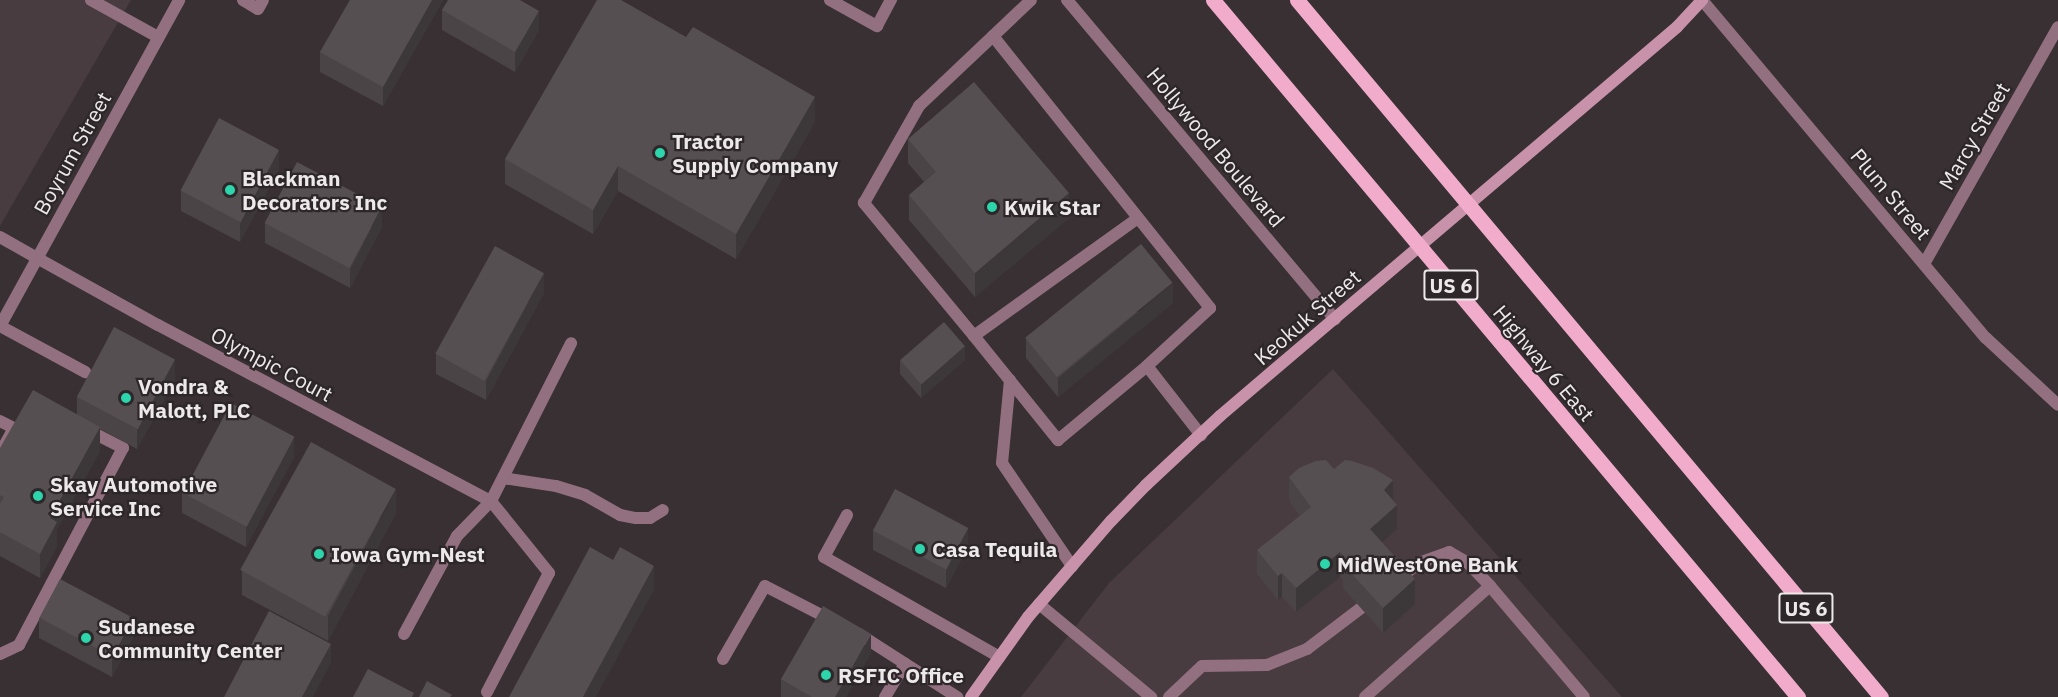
<!DOCTYPE html>
<style>
body{margin:0}
#map{position:relative;width:2058px;height:697px;overflow:hidden;background:#383033;font-family:"IBM Plex Sans",sans-serif}
div>[style]{position:absolute}
.built>*{inset:0;background:#483c40}
.lane>*{height:12px;margin:-6px;padding:0 6px;transform-origin:6px;border-radius:6px;background:#93707f}
.street>*{height:12px;margin:-6px;padding:0 6px;transform-origin:6px;border-radius:6px;background:#93707f}
.secondary>*{height:12px;margin:-6px;padding:0 6px;transform-origin:6px;border-radius:6px;background:#c892aa}
.primary>*{height:15px;margin:-7.5px;padding:0 7.5px;transform-origin:7.5px;border-radius:7.5px;background:#f2accb}
.wall>*{inset:0;background:#4a4447}
.shaded-wall>*{inset:0;background:#3c3739}
.building>*{inset:0;background:#564f52;transform-origin:0 0}
.dots>*{width:16px;height:16px;translate:-50% -50%;box-sizing:border-box;border:3px solid #2d2729;border-radius:50%}
span{translate:-50% -50%;white-space:nowrap;text-align:center;line-height:1.15;-webkit-text-stroke:4.5px #2d2729;paint-order:stroke}
.shield-label span{padding:2px 4px;background:#2d2729;border:2px solid;border-radius:4px;-webkit-text-stroke-width:0}
.shield-label{font-size:20px;color:#ede9ea;font-weight:700}
.street-label{font-size:21px;color:#ede9ea}
.poi-label{font-size:21px;color:#ede9ea;font-weight:700}
.left{translate:0 -50%;text-align:left}
</style>
<div id="map">
<div class="built">
<div style="clip-path:polygon(0 0,131px 0,0 226px)"></div>
<div style="clip-path:polygon(1333px 369px,1622px 697px,1021px 697px,1109px 583px)"></div>
</div>
<div class="lane">
<div style="left:91px;top:0;width:77px;rotate:28.9deg"></div>
<div style="left:243px;top:0;width:17px;rotate:31deg"></div>
<div style="left:258px;top:9px;width:10px;rotate:-61deg"></div>
<div style="left:830px;top:0;width:54px;rotate:29deg"></div>
<div style="left:877px;top:26px;width:30px;rotate:-62deg"></div>
<div style="left:993px;top:36px;width:348px;rotate:51.4deg"></div>
<div style="left:1210px;top:308px;width:86px;rotate:137.4deg"></div>
<div style="left:1147px;top:366px;width:88px;rotate:52deg"></div>
<div style="left:1138px;top:218px;width:202px;rotate:144.3deg"></div>
<div style="left:974px;top:336px;width:134px;rotate:51.1deg"></div>
<div style="left:1058px;top:440px;width:116px;rotate:-39.7deg"></div>
<div style="left:0;top:237px;width:43px;rotate:29.6deg"></div>
<div style="left:0;top:326px;width:97px;rotate:28.4deg"></div>
<div style="left:974px;top:336px;width:173px;rotate:-129.6deg"></div>
<div style="left:864px;top:203px;width:112px;rotate:-60.4deg"></div>
<div style="left:919px;top:106px;width:154px;rotate:-43.4deg"></div>
<div style="left:1010px;top:380px;width:83px;rotate:95.5deg"></div>
<div style="left:1002px;top:463px;width:125px;rotate:55.8deg"></div>
<div style="left:0;top:421px;width:16px;rotate:27deg"></div>
<div style="left:14px;top:428px;width:29px;rotate:119deg"></div>
<div style="left:503px;top:478px;width:54px;rotate:8.6deg"></div>
<div style="left:556px;top:486px;width:30px;rotate:17deg"></div>
<div style="left:585px;top:495px;width:40px;rotate:29.7deg"></div>
<div style="left:620px;top:515px;width:16px;rotate:11deg"></div>
<div style="left:636px;top:518px;width:14px"></div>
<div style="left:650px;top:518px;width:15px;rotate:-32deg"></div>
<div style="left:847px;top:515px;width:48px;rotate:118.7deg"></div>
<div style="left:824px;top:557px;width:202px;rotate:29.7deg"></div>
<div style="left:1396px;top:581px;width:29px;rotate:-38deg"></div>
<div style="left:1419px;top:563px;width:32px;rotate:-20deg"></div>
<div style="left:1449px;top:552px;width:22px;rotate:30deg"></div>
<div style="left:1468px;top:563px;width:32px;rotate:46deg"></div>
<div style="left:1039px;top:604px;width:146px;rotate:39.7deg"></div>
<div style="left:404px;top:634px;width:111px;rotate:-61.6deg"></div>
<div style="left:457px;top:536px;width:49px;rotate:-45.8deg"></div>
<div style="left:491px;top:501px;width:177px;rotate:-63.1deg"></div>
<div style="left:859px;top:634px;width:117px;rotate:32.7deg"></div>
<div style="left:0;top:654px;width:21px;rotate:-25deg"></div>
<div style="left:19px;top:645px;width:223px;rotate:-62.2deg"></div>
<div style="left:123px;top:448px;width:39px;rotate:-153deg"></div>
<div style="left:723px;top:659px;width:84px;rotate:-60.1deg"></div>
<div style="left:765px;top:586px;width:76px;rotate:27.2deg"></div>
<div style="left:487px;top:692px;width:134px;rotate:-62.5deg"></div>
<div style="left:549px;top:573px;width:92px;rotate:-128.9deg"></div>
<div style="left:885px;top:697px;width:39px;rotate:-59deg"></div>
<div style="left:1169px;top:697px;width:45px;rotate:-43.2deg"></div>
<div style="left:1202px;top:666px;width:65px;rotate:-0.9deg"></div>
<div style="left:1267px;top:665px;width:43px;rotate:-21.8deg"></div>
<div style="left:1307px;top:649px;width:68px;rotate:-37.2deg"></div>
<div style="left:1365px;top:697px;width:167px;rotate:-41.6deg"></div>
<div style="left:1490px;top:586px;width:145px;rotate:49.7deg"></div>
</div>
<div class="street">
<div style="left:1067px;top:0;width:417px;rotate:50deg"></div>
<div style="left:1702px;top:0;width:441px;rotate:50deg"></div>
<div style="left:1986px;top:338px;width:98px;rotate:42.9deg"></div>
<div style="left:37px;top:258px;width:138px;rotate:29deg"></div>
<div style="left:158px;top:325px;width:377px;rotate:27.9deg"></div>
<div style="left:1924px;top:264px;width:272px;rotate:-60.5deg"></div>
<div style="left:0;top:326px;width:372px;rotate:-61.2deg"></div>
</div>
<div class="secondary">
<div style="left:971px;top:697px;width:98px;rotate:-54.5deg"></div>
<div style="left:1028px;top:617px;width:127px;rotate:-49.2deg"></div>
<div style="left:1111px;top:521px;width:50px;rotate:-45.8deg"></div>
<div style="left:1146px;top:485px;width:101px;rotate:-43deg"></div>
<div style="left:1220px;top:416px;width:600px;rotate:-40.4deg"></div>
<div style="left:1677px;top:27px;width:37px;rotate:-47deg"></div>
</div>
<div class="primary">
<div style="left:1213px;top:0;width:910px;rotate:49.99deg"></div>
<div style="left:1297px;top:0;width:909px;rotate:50.04deg"></div>
</div>
<div class="wall">
<div style="clip-path:polygon(350px 0,443px 0,383px 106px,320px 72px,320px 52px)"></div>
<div style="clip-path:polygon(442px 10px,539px 30px,515px 72px,442px 30px)"></div>
<div style="clip-path:polygon(815px 122px,736px 259px,618px 191px,593px 234px,505px 184px,505px 159px)"></div>
<div style="clip-path:polygon(908px 139px,1069px 218px,975px 297px,909px 220px,909px 195px,924px 182px,908px 163px)"></div>
<div style="clip-path:polygon(279px 169px,240px 242px,181px 211px,181px 191px)"></div>
<div style="clip-path:polygon(265px 223px,382px 227px,350px 288px,265px 243px)"></div>
<div style="clip-path:polygon(544px 293px,486px 400px,436px 374px,436px 354px)"></div>
<div style="clip-path:polygon(1173px 303px,1058px 397px,1026px 358px,1026px 339px)"></div>
<div style="clip-path:polygon(900px 360px,965px 360px,921px 398px,900px 374px)"></div>
<div style="clip-path:polygon(175px 379px,137px 449px,100px 429px,100px 451px,57px 529px,57px 546px,40px 578px,0 556px,0 448px,77px 414px,77px 397px)"></div>
<div style="clip-path:polygon(294px 457px,246px 547px,182px 513px,182px 493px)"></div>
<div style="clip-path:polygon(1289px 477px,1393px 499px,1397px 529px,1382px 542px,1415px 604px,1383px 633px,1343px 588px,1343px 579px,1340px 577px,1296px 612px,1282px 597px,1278px 600px,1257px 574px,1257px 550px,1300px 516px,1289px 501px)"></div>
<div style="clip-path:polygon(396px 513px,328px 641px,242px 595px,242px 571px)"></div>
<div style="clip-path:polygon(873px 530px,968px 547px,946px 588px,873px 550px)"></div>
<div style="clip-path:polygon(39px 618px,133px 637px,112px 677px,39px 638px)"></div>
<div style="clip-path:polygon(871px 653px,846px 697px,781px 697px,781px 679px)"></div>
</div>
<div class="shaded-wall">
<div style="clip-path:polygon(432px 0,443px 0,383px 106px,383px 87px)"></div>
<div style="clip-path:polygon(539px 11px,539px 30px,515px 72px,515px 52px)"></div>
<div style="clip-path:polygon(815px 97px,815px 122px,736px 259px,736px 234px)"></div>
<div style="clip-path:polygon(279px 150px,279px 169px,240px 242px,240px 223px)"></div>
<div style="clip-path:polygon(618px 166px,618px 191px,593px 234px,593px 210px)"></div>
<div style="clip-path:polygon(1069px 193px,1069px 218px,975px 297px,975px 273px)"></div>
<div style="clip-path:polygon(382px 207px,382px 227px,350px 288px,350px 269px)"></div>
<div style="clip-path:polygon(544px 273px,544px 293px,486px 400px,486px 381px)"></div>
<div style="clip-path:polygon(1173px 283px,1173px 303px,1058px 397px,1058px 378px)"></div>
<div style="clip-path:polygon(965px 346px,965px 360px,921px 398px,921px 385px)"></div>
<div style="clip-path:polygon(175px 359px,175px 379px,137px 449px,137px 429px)"></div>
<div style="clip-path:polygon(100px 427px,100px 451px,57px 529px,57px 546px,40px 578px,40px 554px,50px 518px)"></div>
<div style="clip-path:polygon(294px 437px,294px 457px,246px 547px,246px 527px)"></div>
<div style="clip-path:polygon(1393px 480px,1393px 505px,1384px 490px)"></div>
<div style="clip-path:polygon(396px 489px,396px 513px,328px 641px,328px 616px)"></div>
<div style="clip-path:polygon(1397px 505px,1397px 529px,1370px 553px,1370px 529px)"></div>
<div style="clip-path:polygon(968px 528px,968px 547px,946px 588px,946px 569px)"></div>
<div style="clip-path:polygon(1340px 552px,1340px 577px,1296px 612px,1296px 588px)"></div>
<div style="clip-path:polygon(654px 566px,654px 590px,596px 697px,583px 697px)"></div>
<div style="clip-path:polygon(1282px 573px,1282px 597px,1278px 600px,1278px 576px)"></div>
<div style="clip-path:polygon(1415px 579px,1415px 604px,1383px 633px,1383px 608px)"></div>
<div style="clip-path:polygon(133px 618px,133px 637px,112px 677px,112px 657px)"></div>
<div style="clip-path:polygon(871px 634px,871px 653px,846px 697px,835px 697px)"></div>
<div style="clip-path:polygon(331px 644px,331px 663px,313px 697px,302px 697px)"></div>
</div>
<div class="building">
<div style="clip-path:polygon(350px 0,432px 0,383px 87px,320px 52px)"></div>
<div style="clip-path:polygon(448px 0,520px 0,539px 11px,515px 52px,442px 10px)"></div>
<div style="clip-path:polygon(597px 0,621px 0,686px 37px,693px 27px,815px 97px,736px 234px,618px 166px,593px 210px,505px 159px)"></div>
<div style="clip-path:polygon(974px 82px,1069px 193px,975px 273px,909px 195px,936px 172px,908px 139px)"></div>
<div style="left:219px;top:118px;width:68px;height:82px;rotate:28deg"></div>
<div style="left:297px;top:162px;width:96px;height:69px;rotate:28deg"></div>
<div style="left:1141px;top:244px;width:50px;height:149px;rotate:51deg"></div>
<div style="left:495px;top:246px;width:56px;height:123px;rotate:29deg"></div>
<div style="left:944px;top:322px;width:32px;height:58px;rotate:49deg"></div>
<div style="left:114px;top:327px;width:69px;height:79px;rotate:28deg"></div>
<div style="clip-path:polygon(33px 390px,100px 427px,50px 518px,57px 522px,40px 554px,0 532px,0 504px,4px 497px,0 495px,0 448px)"></div>
<div style="left:231px;top:403px;width:72px;height:102px;rotate:28deg"></div>
<div style="left:311px;top:442px;width:97px;height:146px;rotate:29deg"></div>
<div style="clip-path:polygon(1326px 460px,1334px 469px,1345px 460px,1352px 461px,1373px 468px,1393px 480px,1384px 490px,1397px 505px,1370px 529px,1415px 579px,1383px 608px,1343px 564px,1348px 560px,1340px 552px,1296px 588px,1282px 573px,1278px 576px,1257px 550px,1311px 507px,1289px 477px,1299px 468px,1316px 461px)"></div>
<div style="left:895px;top:489px;width:83px;height:47px;rotate:28deg"></div>
<div style="clip-path:polygon(590px 547px,613px 560px,620px 547px,654px 566px,583px 697px,509px 697px)"></div>
<div style="left:60px;top:579px;width:83px;height:44px;rotate:28deg"></div>
<div style="clip-path:polygon(823px 606px,871px 634px,835px 697px,812px 697px,781px 679px)"></div>
<div style="clip-path:polygon(269px 611px,331px 644px,302px 697px,224px 697px)"></div>
<div style="clip-path:polygon(368px 669px,414px 693px,412px 697px,353px 697px)"></div>
<div style="clip-path:polygon(427px 681px,452px 695px,450px 697px,419px 697px)"></div>
</div>
<div class="dots">
<div style="left:660px;top:153px;background:#2cd5ab"></div>
<div style="left:230px;top:190px;background:#2cd5ab"></div>
<div style="left:992px;top:207px;background:#2cd5ab"></div>
<div style="left:126px;top:398px;background:#2cd5ab"></div>
<div style="left:38px;top:496px;background:#2cd5ab"></div>
<div style="left:920px;top:549px;background:#2cd5ab"></div>
<div style="left:319px;top:554px;background:#2cd5ab"></div>
<div style="left:1325px;top:564px;background:#2cd5ab"></div>
<div style="left:86px;top:638px;background:#2cd5ab"></div>
<div style="left:826px;top:675px;background:#2cd5ab"></div>
</div>
<div class="shield-label">
<span style="left:1451px;top:285px">US 6</span>
<span style="left:1806px;top:608px">US 6</span>
</div>
<div class="street-label">
<span style="left:1974px;top:136px;rotate:-60deg">Marcy Street</span>
<span style="left:1216px;top:147px;rotate:50deg">Hollywood Boulevard</span>
<span style="left:72px;top:153px;rotate:-61deg">Boyrum Street</span>
<span style="left:1891px;top:194px;rotate:50deg">Plum Street</span>
<span style="left:1307px;top:317px;rotate:-41deg">Keokuk Street</span>
<span style="left:1544px;top:363px;rotate:50deg">Highway 6 East</span>
<span style="left:272px;top:364px;rotate:28deg">Olympic Court</span>
</div>
<div class="poi-label">
<span class="left" style="left:672px;top:153px">Tractor<br>Supply Company</span>
<span class="left" style="left:242px;top:190px">Blackman<br>Decorators Inc</span>
<span class="left" style="left:1004px;top:207px">Kwik Star</span>
<span class="left" style="left:138px;top:398px">Vondra &amp;<br>Malott, PLC</span>
<span class="left" style="left:50px;top:496px">Skay Automotive<br>Service Inc</span>
<span class="left" style="left:932px;top:549px">Casa Tequila</span>
<span class="left" style="left:331px;top:554px">Iowa Gym-Nest</span>
<span class="left" style="left:1337px;top:564px">MidWestOne Bank</span>
<span class="left" style="left:98px;top:638px">Sudanese<br>Community Center</span>
<span class="left" style="left:838px;top:675px">RSFIC Office</span>
</div>
</div>
